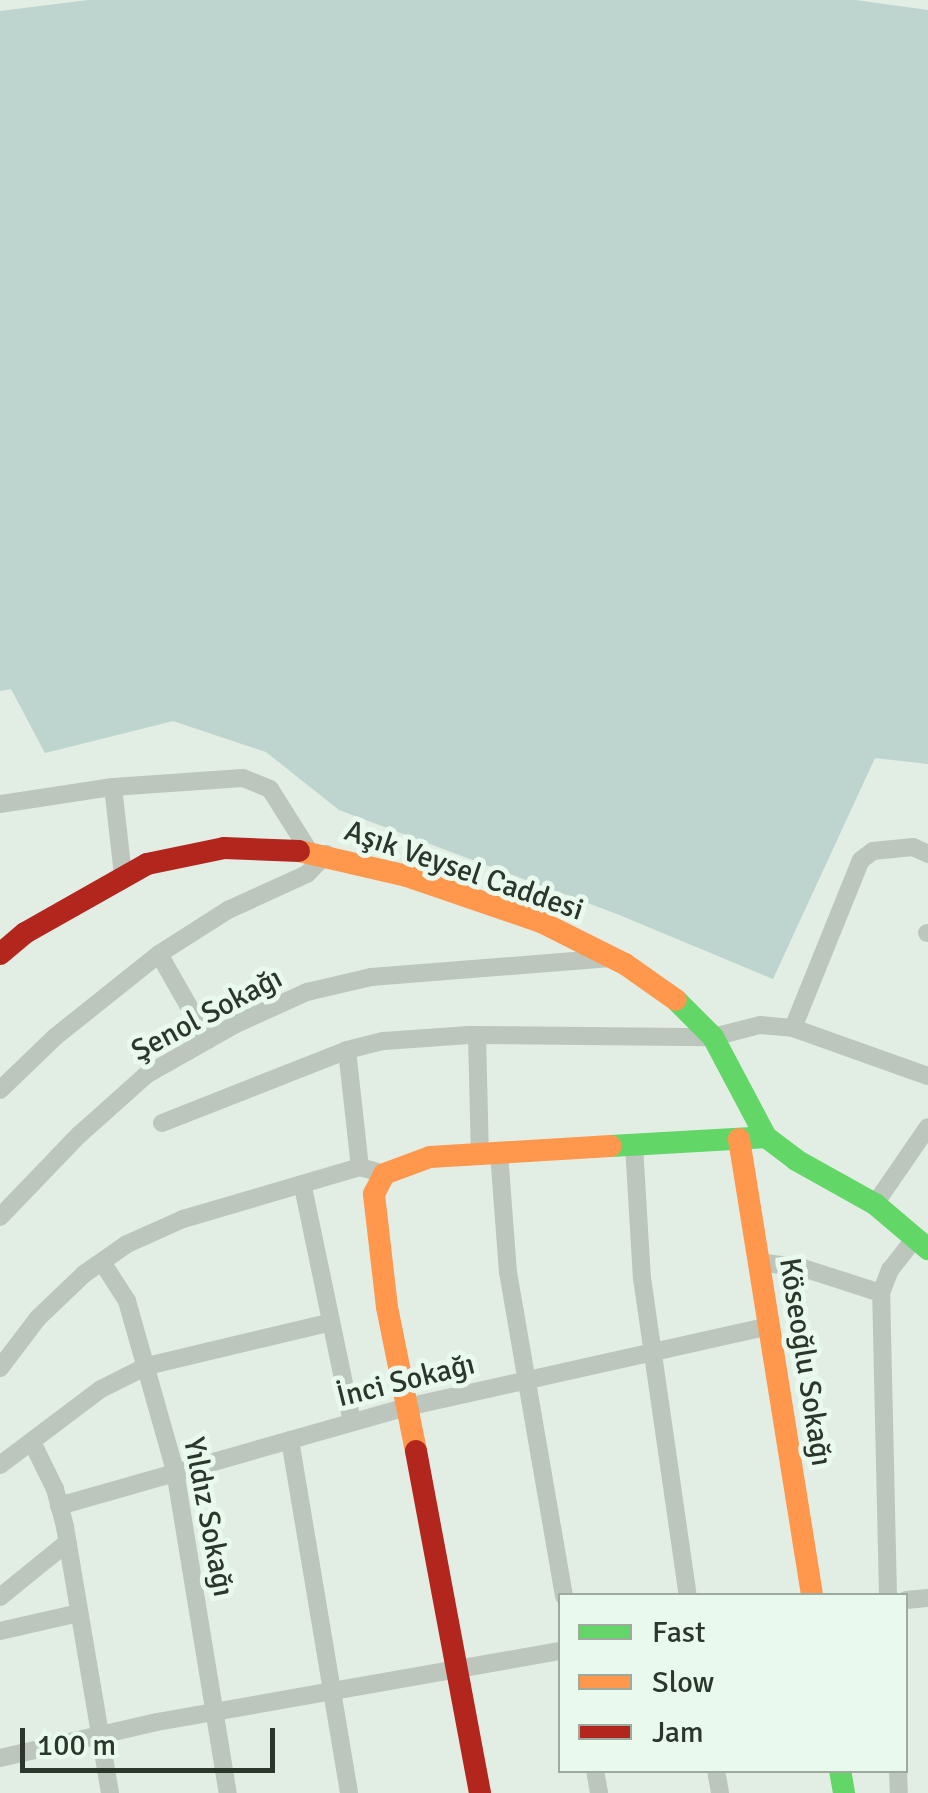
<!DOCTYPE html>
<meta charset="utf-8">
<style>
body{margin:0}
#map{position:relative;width:928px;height:1793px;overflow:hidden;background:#e2ede4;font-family:Signika,sans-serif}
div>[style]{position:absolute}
.green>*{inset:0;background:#bdd4cf}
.street>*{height:18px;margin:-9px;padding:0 9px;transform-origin:9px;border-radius:9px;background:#bcc6bc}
.fast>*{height:22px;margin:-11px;padding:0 11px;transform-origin:11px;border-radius:11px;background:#63d668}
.slow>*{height:22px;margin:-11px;padding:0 11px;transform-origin:11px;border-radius:11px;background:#ff974d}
.jam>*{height:22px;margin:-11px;padding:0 11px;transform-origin:11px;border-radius:11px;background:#b3261e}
span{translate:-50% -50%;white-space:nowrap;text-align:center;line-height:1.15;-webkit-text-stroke:10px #eaf9ed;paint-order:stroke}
.street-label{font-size:30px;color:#2a372a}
.legend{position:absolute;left:558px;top:1593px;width:350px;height:180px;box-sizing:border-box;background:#eaf9ed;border:2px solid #9dab9f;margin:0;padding:12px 18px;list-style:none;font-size:30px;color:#2a372a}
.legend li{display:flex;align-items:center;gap:20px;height:50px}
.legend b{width:50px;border:2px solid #9dab9f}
.scale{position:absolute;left:20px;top:1728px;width:255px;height:45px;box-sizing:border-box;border:5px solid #2a372a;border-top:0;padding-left:12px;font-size:30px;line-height:35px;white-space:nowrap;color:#2a372a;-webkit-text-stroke:8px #eaf9ed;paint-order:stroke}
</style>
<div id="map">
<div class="green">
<div style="clip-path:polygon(88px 0,855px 0,928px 10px,928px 764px,875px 758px,773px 979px,617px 914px,339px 810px,266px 752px,173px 721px,45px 753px,11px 689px,0 691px,0 11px)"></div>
</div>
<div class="street">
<div style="left:113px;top:787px;width:89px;rotate:83.5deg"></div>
<div style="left:0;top:804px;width:114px;rotate:-8.6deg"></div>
<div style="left:113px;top:787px;width:130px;rotate:-4deg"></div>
<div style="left:243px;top:778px;width:29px;rotate:22deg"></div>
<div style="left:270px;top:789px;width:73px;rotate:57.8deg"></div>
<div style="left:927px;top:933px;width:1px"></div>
<div style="left:159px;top:954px;width:99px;rotate:60.3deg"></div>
<div style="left:793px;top:1028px;width:181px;rotate:-68deg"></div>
<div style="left:861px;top:860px;width:15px;rotate:-37deg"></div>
<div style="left:873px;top:851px;width:40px;rotate:-5.7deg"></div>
<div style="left:913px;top:847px;width:17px;rotate:25deg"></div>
<div style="left:477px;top:1035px;width:119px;rotate:88.6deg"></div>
<div style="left:347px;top:1050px;width:118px;rotate:83.7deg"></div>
<div style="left:0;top:1090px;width:76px;rotate:-43.9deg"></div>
<div style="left:55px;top:1037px;width:133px;rotate:-38.6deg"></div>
<div style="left:159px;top:954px;width:82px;rotate:-32.5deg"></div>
<div style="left:228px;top:910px;width:87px;rotate:-24.5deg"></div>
<div style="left:307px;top:874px;width:28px;rotate:-46deg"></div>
<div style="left:162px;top:1123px;width:199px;rotate:-21.5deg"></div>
<div style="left:347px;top:1050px;width:38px;rotate:-14deg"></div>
<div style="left:384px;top:1041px;width:85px;rotate:-4deg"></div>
<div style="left:469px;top:1035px;width:244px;rotate:0.5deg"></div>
<div style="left:713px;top:1037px;width:49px;rotate:-14.3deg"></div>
<div style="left:760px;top:1025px;width:33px;rotate:5deg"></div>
<div style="left:793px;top:1028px;width:143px;rotate:19.6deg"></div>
<div style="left:634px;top:1145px;width:133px;rotate:86.6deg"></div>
<div style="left:642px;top:1278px;width:321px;rotate:81.8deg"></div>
<div style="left:499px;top:1153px;width:119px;rotate:85.7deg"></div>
<div style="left:508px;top:1272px;width:329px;rotate:80.2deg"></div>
<div style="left:303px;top:1187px;width:240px;rotate:78.2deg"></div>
<div style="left:875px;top:1204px;width:93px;rotate:-55.5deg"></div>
<div style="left:0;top:1217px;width:114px;rotate:-46.1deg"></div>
<div style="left:79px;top:1135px;width:90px;rotate:-41.8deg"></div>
<div style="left:146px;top:1075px;width:103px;rotate:-29.5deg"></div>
<div style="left:236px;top:1024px;width:78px;rotate:-24.3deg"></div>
<div style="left:307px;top:992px;width:66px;rotate:-13.2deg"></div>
<div style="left:371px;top:977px;width:241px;rotate:-4.5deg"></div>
<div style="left:102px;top:1262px;width:46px;rotate:57.3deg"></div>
<div style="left:127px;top:1301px;width:177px;rotate:74.2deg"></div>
<div style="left:175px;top:1471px;width:326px;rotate:80.7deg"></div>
<div style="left:759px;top:1262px;width:44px;rotate:7.8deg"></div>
<div style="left:803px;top:1268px;width:82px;rotate:17.8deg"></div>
<div style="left:0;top:1368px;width:63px;rotate:-52.8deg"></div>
<div style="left:38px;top:1318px;width:64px;rotate:-43.7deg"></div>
<div style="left:84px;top:1274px;width:52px;rotate:-34.9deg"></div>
<div style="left:127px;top:1244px;width:61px;rotate:-24.1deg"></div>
<div style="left:183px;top:1219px;width:184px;rotate:-16.4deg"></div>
<div style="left:360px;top:1167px;width:25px;rotate:16deg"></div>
<div style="left:290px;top:1440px;width:358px;rotate:80.5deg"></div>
<div style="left:32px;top:1442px;width:52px;rotate:63.9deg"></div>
<div style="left:55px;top:1489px;width:39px;rotate:75deg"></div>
<div style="left:65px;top:1527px;width:270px;rotate:80.4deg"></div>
<div style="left:0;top:1465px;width:126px;rotate:-37deg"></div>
<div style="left:101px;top:1389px;width:51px;rotate:-26.6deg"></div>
<div style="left:147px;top:1366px;width:189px;rotate:-13.4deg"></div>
<div style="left:59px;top:1506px;width:362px;rotate:-15.9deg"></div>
<div style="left:407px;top:1407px;width:371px;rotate:-12.6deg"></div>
<div style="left:888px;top:1596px;width:303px;rotate:-91.3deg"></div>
<div style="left:881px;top:1293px;width:25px;rotate:-69deg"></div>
<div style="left:890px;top:1270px;width:41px;rotate:-52deg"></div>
<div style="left:0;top:1597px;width:87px;rotate:-39deg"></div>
<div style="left:906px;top:1600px;width:22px;rotate:-5deg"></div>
<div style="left:0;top:1631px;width:81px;rotate:-12.8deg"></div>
<div style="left:0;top:1758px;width:161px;rotate:-12.9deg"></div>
<div style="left:157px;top:1722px;width:409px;rotate:-10deg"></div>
<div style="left:595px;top:1770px;width:23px;rotate:80deg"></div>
<div style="left:716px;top:1770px;width:23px;rotate:80deg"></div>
<div style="left:898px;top:1770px;width:23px;rotate:88deg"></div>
</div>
<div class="fast">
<div style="left:676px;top:1000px;width:52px;rotate:45deg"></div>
<div style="left:713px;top:1037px;width:113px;rotate:62.1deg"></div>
<div style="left:766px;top:1137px;width:38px;rotate:37deg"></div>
<div style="left:796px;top:1160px;width:90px;rotate:29.1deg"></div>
<div style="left:875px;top:1204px;width:70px;rotate:40.3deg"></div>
<div style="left:611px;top:1146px;width:155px;rotate:-3.3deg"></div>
<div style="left:840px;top:1770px;width:23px;rotate:80deg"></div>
</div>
<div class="slow">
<div style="left:299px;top:851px;width:111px;rotate:13deg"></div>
<div style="left:407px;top:876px;width:142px;rotate:18.9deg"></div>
<div style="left:541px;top:922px;width:94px;rotate:26.6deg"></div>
<div style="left:625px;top:964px;width:62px;rotate:35.2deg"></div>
<div style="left:739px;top:1139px;width:463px;rotate:80.9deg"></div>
<div style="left:416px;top:1451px;width:147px;rotate:-101.4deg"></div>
<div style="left:387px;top:1307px;width:114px;rotate:-96.6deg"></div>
<div style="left:374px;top:1194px;width:22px;rotate:-63deg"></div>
<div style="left:384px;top:1174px;width:49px;rotate:-20.3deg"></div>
<div style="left:430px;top:1157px;width:181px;rotate:-3.5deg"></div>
</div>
<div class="jam">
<div style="left:0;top:954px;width:33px;rotate:-40deg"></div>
<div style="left:25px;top:933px;width:140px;rotate:-29.5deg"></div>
<div style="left:147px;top:864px;width:79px;rotate:-11.7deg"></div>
<div style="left:224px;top:848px;width:75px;rotate:2.3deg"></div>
<div style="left:416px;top:1451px;width:348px;rotate:79.4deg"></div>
</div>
<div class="street-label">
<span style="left:464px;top:871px;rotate:19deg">Aşık Veysel Caddesi</span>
<span style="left:207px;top:1015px;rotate:-28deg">Şenol Sokağı</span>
<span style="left:805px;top:1362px;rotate:81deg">Köseoğlu Sokağı</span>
<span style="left:406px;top:1381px;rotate:-14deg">İnci Sokağı</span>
<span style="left:208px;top:1517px;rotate:79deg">Yıldız Sokağı</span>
</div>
<ul class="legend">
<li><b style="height:12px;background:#63d668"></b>Fast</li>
<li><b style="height:12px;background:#ff974d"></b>Slow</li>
<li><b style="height:12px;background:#b3261e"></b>Jam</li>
</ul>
<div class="scale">100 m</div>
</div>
